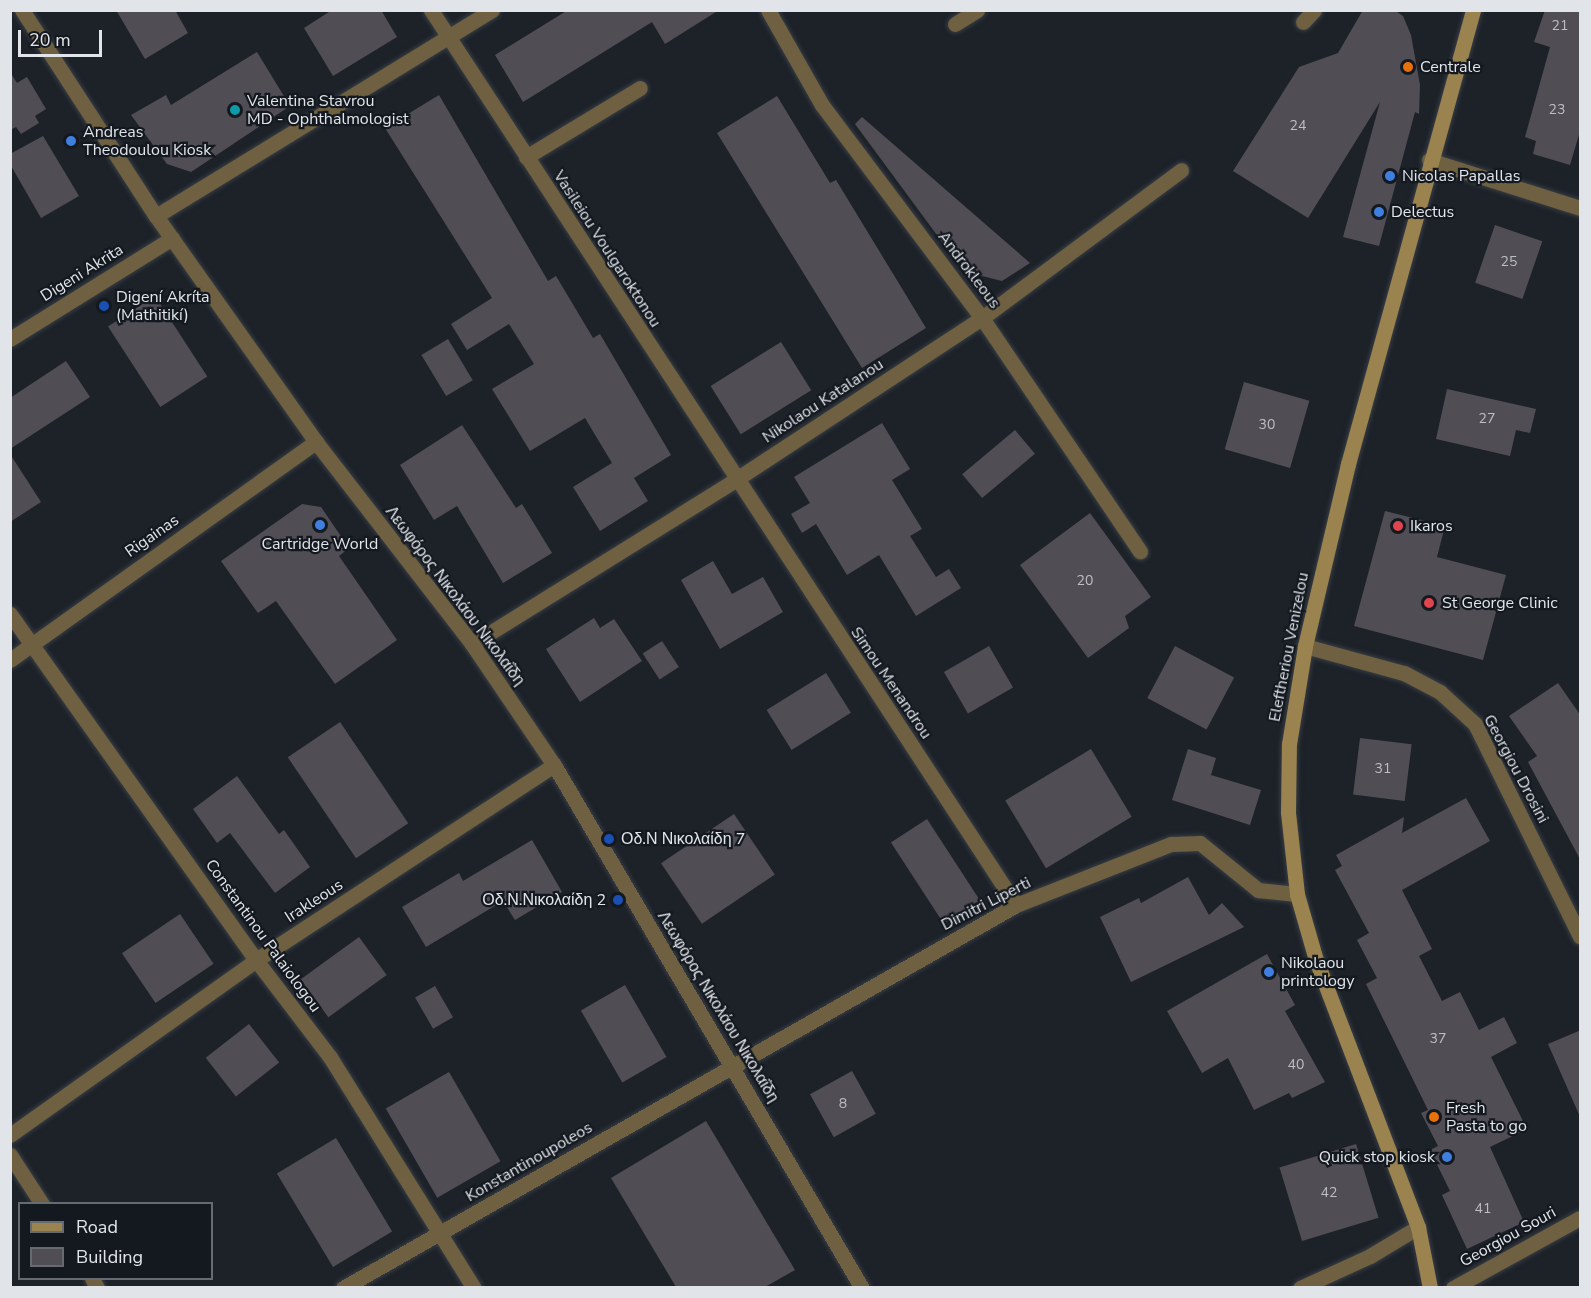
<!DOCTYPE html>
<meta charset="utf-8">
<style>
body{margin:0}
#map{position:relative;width:1591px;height:1298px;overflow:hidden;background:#1d2229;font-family:"Nunito Sans",sans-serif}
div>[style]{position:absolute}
.building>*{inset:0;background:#514d55;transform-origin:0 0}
.roads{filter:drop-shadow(0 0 2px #383d44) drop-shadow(0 0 2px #383d44)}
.service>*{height:15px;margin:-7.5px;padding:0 7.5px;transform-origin:7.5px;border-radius:7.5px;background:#6e6040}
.minor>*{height:15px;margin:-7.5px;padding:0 7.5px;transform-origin:7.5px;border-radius:7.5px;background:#6e6040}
.tertiary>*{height:15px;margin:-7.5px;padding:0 7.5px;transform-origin:7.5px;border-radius:7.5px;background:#6e6040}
.secondary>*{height:15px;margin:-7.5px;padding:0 7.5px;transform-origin:7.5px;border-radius:7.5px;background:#9a834f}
.dots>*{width:16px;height:16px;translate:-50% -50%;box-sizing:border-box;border:3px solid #141920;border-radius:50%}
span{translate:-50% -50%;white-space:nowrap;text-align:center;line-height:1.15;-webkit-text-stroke:4.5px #141920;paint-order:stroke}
.number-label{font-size:14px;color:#bdbfc5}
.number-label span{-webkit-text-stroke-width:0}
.poi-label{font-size:16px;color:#e1e5ea}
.left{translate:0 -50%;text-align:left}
.right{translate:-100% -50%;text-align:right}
.street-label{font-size:16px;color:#e1e5ea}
.frame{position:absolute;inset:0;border:12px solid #e1e5ea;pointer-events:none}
.legend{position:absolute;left:18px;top:1202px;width:195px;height:78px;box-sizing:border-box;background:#141920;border:2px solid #666b71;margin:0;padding:8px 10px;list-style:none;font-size:18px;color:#e1e5ea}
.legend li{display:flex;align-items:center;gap:12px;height:30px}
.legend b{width:30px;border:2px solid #666b71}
.scale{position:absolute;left:18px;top:30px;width:84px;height:27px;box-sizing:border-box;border:3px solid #e1e5ea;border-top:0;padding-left:8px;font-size:18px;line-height:21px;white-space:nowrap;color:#e1e5ea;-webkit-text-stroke:4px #141920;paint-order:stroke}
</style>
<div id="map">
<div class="building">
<div style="clip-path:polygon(116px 10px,175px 10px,188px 33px,145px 59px)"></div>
<div style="clip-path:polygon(332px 10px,381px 10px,397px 37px,333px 76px,304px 28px)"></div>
<div style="clip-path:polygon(568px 10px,719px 10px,665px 44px,652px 22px,523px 102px,495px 55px)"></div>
<div style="clip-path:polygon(1363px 10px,1394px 10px,1403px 16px,1411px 35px,1420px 85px,1419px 114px,1415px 112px,1379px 246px,1343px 237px,1380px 102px,1308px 218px,1233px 171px,1299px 67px,1338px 53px)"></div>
<div style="clip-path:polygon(1545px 10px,1581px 10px,1581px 128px,1570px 165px,1533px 154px,1536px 141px,1525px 137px,1550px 47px,1534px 42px)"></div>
<div style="clip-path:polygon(257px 52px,290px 106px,191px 172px,167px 164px,131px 115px,166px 95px,171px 105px)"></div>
<div style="clip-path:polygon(10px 72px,17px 83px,27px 77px,46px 109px,35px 116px,39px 123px,21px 134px,16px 127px,10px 130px)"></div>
<div style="clip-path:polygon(439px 95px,548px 281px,556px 276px,593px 338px,600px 334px,671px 455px,634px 478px,648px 501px,600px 531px,573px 487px,612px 463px,585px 418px,530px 451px,492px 389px,534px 364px,509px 324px,467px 350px,451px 324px,492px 298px,385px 128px)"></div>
<div style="clip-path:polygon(777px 96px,830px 183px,836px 180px,926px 328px,862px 368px,717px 133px)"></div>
<div style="clip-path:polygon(862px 117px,1030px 263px,1002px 281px,982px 276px,945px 246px,855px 124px)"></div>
<div style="clip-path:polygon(43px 136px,79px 196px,41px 218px,10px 164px,10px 154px)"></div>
<div style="left:1495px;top:225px;width:50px;height:61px;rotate:19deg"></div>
<div style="left:155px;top:296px;width:96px;height:56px;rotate:57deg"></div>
<div style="left:448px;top:339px;width:48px;height:31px;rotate:59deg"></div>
<div style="left:781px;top:342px;width:57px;height:83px;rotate:58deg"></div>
<div style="clip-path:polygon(66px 361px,90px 397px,10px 449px,10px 398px)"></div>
<div style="left:1244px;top:382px;width:68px;height:70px;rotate:16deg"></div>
<div style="clip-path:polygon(1447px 389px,1536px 409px,1530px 433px,1516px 430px,1510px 456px,1436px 439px)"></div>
<div style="clip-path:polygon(882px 423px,910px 469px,892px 480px,922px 529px,910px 536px,936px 577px,949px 569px,961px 588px,916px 616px,879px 555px,847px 575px,816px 524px,802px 533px,791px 514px,810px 503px,794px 477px)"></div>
<div style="clip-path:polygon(462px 425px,516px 508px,522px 504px,552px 553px,503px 583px,457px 506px,434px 520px,400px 465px)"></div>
<div style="left:1015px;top:430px;width:31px;height:69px;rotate:50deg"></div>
<div style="clip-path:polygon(10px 454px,41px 502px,10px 522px)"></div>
<div style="clip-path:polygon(302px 504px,321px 507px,349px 548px,339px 556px,397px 640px,335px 684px,276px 601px,258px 613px,221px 561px)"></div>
<div style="clip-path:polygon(1385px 511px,1445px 526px,1437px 557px,1506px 575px,1483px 660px,1354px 626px)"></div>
<div style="clip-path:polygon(1090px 513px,1151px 597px,1125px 616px,1129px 628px,1088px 658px,1020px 565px)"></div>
<div style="clip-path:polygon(713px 561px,732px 594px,763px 577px,783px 612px,720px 649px,681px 580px)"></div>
<div style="clip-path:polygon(594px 618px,600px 628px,614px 619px,642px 661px,580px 702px,546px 649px)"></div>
<div style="left:662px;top:641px;width:31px;height:23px;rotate:57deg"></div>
<div style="left:989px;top:646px;width:48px;height:52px;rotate:60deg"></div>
<div style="left:1175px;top:646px;width:67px;height:59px;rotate:28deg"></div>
<div style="left:826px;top:673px;width:47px;height:70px;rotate:58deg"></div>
<div style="clip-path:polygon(1558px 683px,1581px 716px,1581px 861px,1528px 762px,1537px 756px,1509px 716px)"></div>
<div style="left:340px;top:722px;width:122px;height:63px;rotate:56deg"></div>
<div style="left:1360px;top:738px;width:52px;height:57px;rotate:7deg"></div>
<div style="left:1091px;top:749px;width:79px;height:100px;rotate:59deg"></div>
<div style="clip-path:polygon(1188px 749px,1216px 758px,1211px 775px,1261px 790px,1250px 825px,1172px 800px)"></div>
<div style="clip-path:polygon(237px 776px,279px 834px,284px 830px,310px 867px,275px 893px,230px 833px,217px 843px,193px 809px)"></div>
<div style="clip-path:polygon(1466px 798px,1490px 841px,1402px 890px,1432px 949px,1419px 956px,1442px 1001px,1460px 992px,1479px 1030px,1504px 1017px,1517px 1043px,1491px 1057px,1527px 1129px,1490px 1147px,1524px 1222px,1467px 1249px,1442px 1195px,1450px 1191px,1430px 1150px,1438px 1146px,1421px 1113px,1428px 1110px,1366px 984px,1377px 978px,1357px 940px,1369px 933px,1335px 870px,1342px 866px,1336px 855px,1404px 817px,1402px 833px)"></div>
<div style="left:734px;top:814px;width:73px;height:88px;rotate:56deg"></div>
<div style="left:927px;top:819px;width:97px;height:43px;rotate:57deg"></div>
<div style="clip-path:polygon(532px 840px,562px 892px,515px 920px,503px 901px,426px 947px,402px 907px,459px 873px,463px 881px)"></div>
<div style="clip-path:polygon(1188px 877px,1209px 915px,1222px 903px,1244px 927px,1131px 982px,1100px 917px,1139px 898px,1141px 903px)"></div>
<div style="left:180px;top:914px;width:60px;height:70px;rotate:56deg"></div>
<div style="left:359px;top:937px;width:47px;height:72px;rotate:54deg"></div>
<div style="clip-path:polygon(1267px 954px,1295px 1005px,1285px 1011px,1325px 1082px,1292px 1098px,1289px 1093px,1254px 1110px,1228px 1058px,1202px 1073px,1167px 1011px)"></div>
<div style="left:625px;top:985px;width:83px;height:51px;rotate:60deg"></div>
<div style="left:435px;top:986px;width:36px;height:23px;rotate:60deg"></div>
<div style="left:249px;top:1024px;width:49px;height:55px;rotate:52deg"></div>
<div style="clip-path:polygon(1581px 1030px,1581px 1119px,1548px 1044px)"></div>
<div style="left:852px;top:1071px;width:49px;height:48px;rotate:61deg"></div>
<div style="left:449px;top:1072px;width:103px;height:73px;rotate:60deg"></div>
<div style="clip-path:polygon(706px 1121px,795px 1270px,765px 1287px,676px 1287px,611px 1178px)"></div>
<div style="left:336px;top:1138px;width:109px;height:69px;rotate:59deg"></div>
<div style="left:1356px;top:1144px;width:77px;height:80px;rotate:73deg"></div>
</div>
<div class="roads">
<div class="service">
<div style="left:1303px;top:22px;width:16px;rotate:-47deg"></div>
<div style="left:526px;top:157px;width:133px;rotate:-31.2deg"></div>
</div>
<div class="minor">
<div style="left:431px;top:10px;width:1069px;rotate:56.83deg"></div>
<div style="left:768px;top:10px;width:109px;rotate:60.4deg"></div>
<div style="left:822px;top:105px;width:266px;rotate:53.1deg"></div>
<div style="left:982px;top:318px;width:282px;rotate:55.9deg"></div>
<div style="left:955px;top:24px;width:26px;rotate:-32deg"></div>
<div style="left:1429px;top:160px;width:158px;rotate:17.6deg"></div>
<div style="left:156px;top:216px;width:394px;rotate:-31.5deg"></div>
<div style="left:10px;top:339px;width:191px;rotate:-31.9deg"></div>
<div style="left:10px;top:614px;width:425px;rotate:54.6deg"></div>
<div style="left:256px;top:960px;width:122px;rotate:52.7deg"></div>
<div style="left:330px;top:1057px;width:272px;rotate:58.1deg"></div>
<div style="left:472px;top:644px;width:310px;rotate:-31.9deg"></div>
<div style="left:735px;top:480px;width:295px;rotate:-33.3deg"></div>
<div style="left:982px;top:318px;width:248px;rotate:-36.6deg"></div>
<div style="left:1305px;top:646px;width:103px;rotate:15.3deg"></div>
<div style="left:1404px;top:673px;width:41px;rotate:27.8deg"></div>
<div style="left:1440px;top:692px;width:47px;rotate:42.4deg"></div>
<div style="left:1475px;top:724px;width:237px;rotate:63.7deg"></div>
<div style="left:10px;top:660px;width:376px;rotate:-35.5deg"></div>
<div style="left:10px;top:1135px;width:302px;rotate:-35.4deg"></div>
<div style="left:256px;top:960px;width:356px;rotate:-33.2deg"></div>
<div style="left:10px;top:1155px;width:59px;rotate:56.9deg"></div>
<div style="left:92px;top:1278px;width:11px;rotate:63deg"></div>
<div style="left:343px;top:1288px;width:774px;rotate:-29.64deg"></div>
<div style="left:1016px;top:905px;width:167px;rotate:-21.5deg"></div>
<div style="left:1171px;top:844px;width:29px;rotate:-2deg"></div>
<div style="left:1200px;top:843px;width:75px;rotate:39deg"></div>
<div style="left:1258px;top:890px;width:39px;rotate:6deg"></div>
<div style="left:1300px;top:1288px;width:77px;rotate:-24.6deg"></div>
<div style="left:1370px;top:1256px;width:56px;rotate:-31.1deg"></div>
<div style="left:1453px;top:1288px;width:145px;rotate:-28.9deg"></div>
</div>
<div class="tertiary">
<div style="left:22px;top:10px;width:246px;rotate:57deg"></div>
<div style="left:156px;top:216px;width:277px;rotate:54.7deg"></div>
<div style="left:316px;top:442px;width:255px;rotate:52.3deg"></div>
<div style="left:472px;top:644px;width:146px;rotate:55.9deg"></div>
<div style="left:554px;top:765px;width:607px;rotate:59.51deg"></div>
</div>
<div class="secondary">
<div style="left:1430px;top:1288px;width:62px;rotate:-101.1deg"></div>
<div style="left:1418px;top:1227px;width:286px;rotate:-110.9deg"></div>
<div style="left:1316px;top:960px;width:69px;rotate:-106.1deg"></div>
<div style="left:1297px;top:894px;width:82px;rotate:-96.3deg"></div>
<div style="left:1288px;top:812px;width:68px;rotate:-89.2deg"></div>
<div style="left:1289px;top:744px;width:99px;rotate:-80.7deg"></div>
<div style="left:1305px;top:646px;width:187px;rotate:-76.7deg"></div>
<div style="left:1348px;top:464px;width:471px;rotate:-74.6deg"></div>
</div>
</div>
<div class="dots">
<div style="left:1408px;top:67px;background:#e8710a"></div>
<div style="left:235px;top:110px;background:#0f9aa8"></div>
<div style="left:71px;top:141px;background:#3f7fe0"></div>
<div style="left:1390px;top:176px;background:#3f7fe0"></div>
<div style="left:1379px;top:212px;background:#3f7fe0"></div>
<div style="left:104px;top:306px;background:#1a4fb4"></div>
<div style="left:320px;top:525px;background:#3f7fe0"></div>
<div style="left:1398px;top:526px;background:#e0444e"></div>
<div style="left:1429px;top:603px;background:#e0444e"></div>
<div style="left:609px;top:839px;background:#1a4fb4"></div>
<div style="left:618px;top:900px;background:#1a4fb4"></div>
<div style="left:1269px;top:972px;background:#3f7fe0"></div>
<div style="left:1434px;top:1117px;background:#e8710a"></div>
<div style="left:1447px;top:1157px;background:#3f7fe0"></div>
</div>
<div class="number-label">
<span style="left:1560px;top:26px">21</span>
<span style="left:1557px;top:110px">23</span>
<span style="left:1298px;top:126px">24</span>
<span style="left:1509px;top:262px">25</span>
<span style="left:1487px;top:419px">27</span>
<span style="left:1267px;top:425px">30</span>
<span style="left:1085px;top:581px">20</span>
<span style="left:1383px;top:769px">31</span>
<span style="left:1438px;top:1039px">37</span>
<span style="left:1296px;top:1065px">40</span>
<span style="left:843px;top:1104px">8</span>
<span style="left:1329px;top:1193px">42</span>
<span style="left:1483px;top:1209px">41</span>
</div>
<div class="poi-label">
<span class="left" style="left:1420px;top:67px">Centrale</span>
<span class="left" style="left:247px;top:110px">Valentina Stavrou<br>MD - Ophthalmologist</span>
<span class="left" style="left:83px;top:141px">Andreas<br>Theodoulou Kiosk</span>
<span class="left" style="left:1402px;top:176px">Nicolas Papallas</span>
<span class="left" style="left:1391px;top:212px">Delectus</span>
<span class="left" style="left:116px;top:306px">Digení Akríta<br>(Mathitikí)</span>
<span class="left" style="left:1410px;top:526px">Ikaros</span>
<span style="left:320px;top:544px">Cartridge World</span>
<span class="left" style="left:1442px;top:603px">St George Clinic</span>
<span class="left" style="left:621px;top:839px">Οδ.Ν Νικολαίδη 7</span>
<span class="right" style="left:606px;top:900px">Οδ.Ν.Νικολαίδη 2</span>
<span class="left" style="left:1281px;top:972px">Nikolaou<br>printology</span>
<span class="left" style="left:1446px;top:1117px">Fresh<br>Pasta to go</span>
<span class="right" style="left:1435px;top:1157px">Quick stop kiosk</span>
</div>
<div class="street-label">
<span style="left:607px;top:249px;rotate:57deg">Vasileiou Voulgaroktonou</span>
<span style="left:969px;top:270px;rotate:53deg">Androkleous</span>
<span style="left:82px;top:273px;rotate:-32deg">Digeni Akrita</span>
<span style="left:823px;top:401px;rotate:-33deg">Nikolaou Katalanou</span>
<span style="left:152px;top:536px;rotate:-35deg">Rigainas</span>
<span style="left:455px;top:596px;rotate:53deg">Λεωφόρος Νικολάου Νικολαΐδη</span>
<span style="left:1289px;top:647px;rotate:-79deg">Eleftheriou Venizelou</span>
<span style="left:891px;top:683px;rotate:56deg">Simou Menandrou</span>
<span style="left:1516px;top:769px;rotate:62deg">Georgiou Drosini</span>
<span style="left:314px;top:901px;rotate:-33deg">Irakleous</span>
<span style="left:986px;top:904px;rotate:-27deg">Dimitri Liperti</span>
<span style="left:263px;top:936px;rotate:54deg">Constantinou Palaiologou</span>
<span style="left:718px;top:1007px;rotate:59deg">Λεωφόρος Νικολάου Νικολαΐδη</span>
<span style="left:529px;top:1162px;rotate:-30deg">Konstantinoupoleos</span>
<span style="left:1508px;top:1237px;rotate:-29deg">Georgiou Souri</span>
</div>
<div class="frame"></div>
<ul class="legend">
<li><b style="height:8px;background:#9a834f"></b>Road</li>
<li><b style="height:16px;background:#514d55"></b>Building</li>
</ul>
<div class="scale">20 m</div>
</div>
